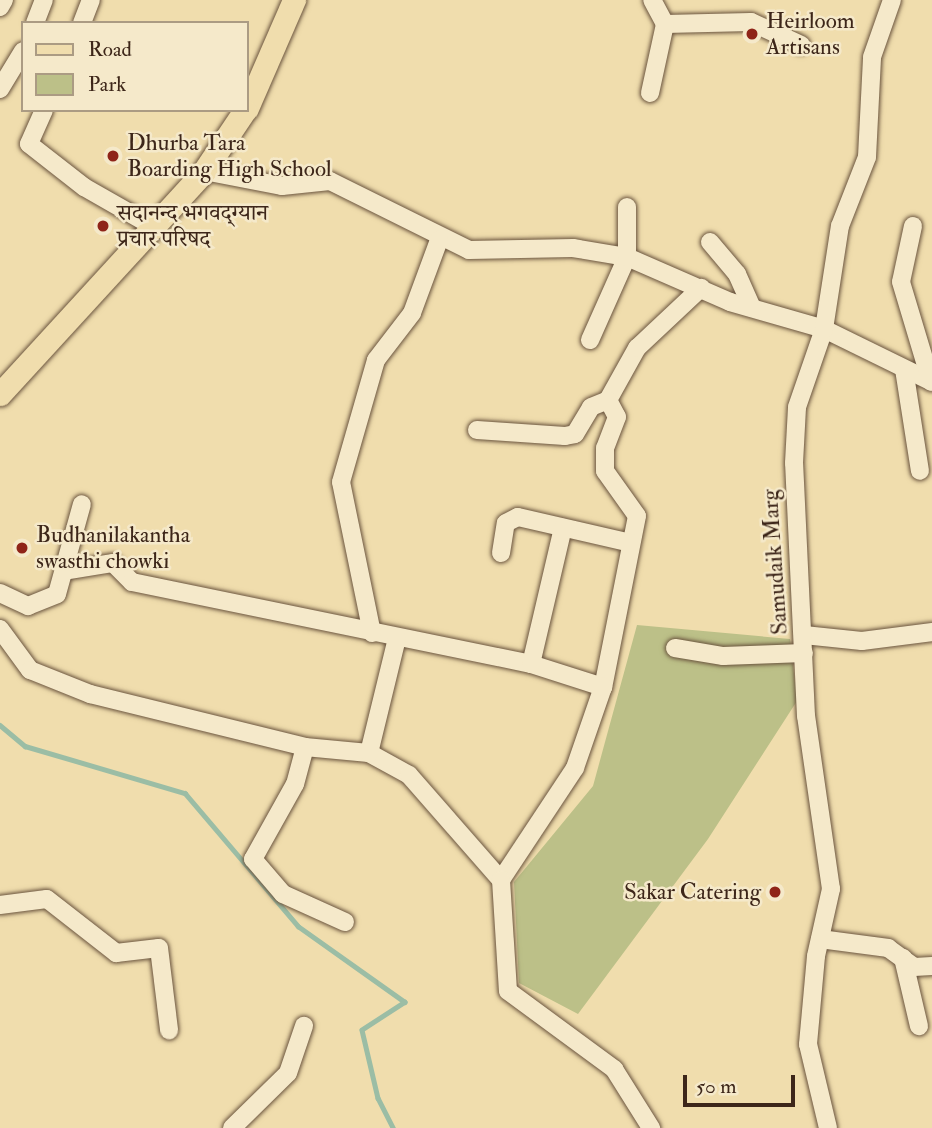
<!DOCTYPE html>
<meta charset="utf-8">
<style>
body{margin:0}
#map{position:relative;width:932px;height:1128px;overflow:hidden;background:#f0ddad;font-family:"IM FELL Double Pica","Noto Serif Devanagari",serif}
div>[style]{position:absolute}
.green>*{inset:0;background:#bcc088}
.stream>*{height:4.5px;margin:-2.25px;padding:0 2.25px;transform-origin:2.25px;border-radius:2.25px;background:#9bbda5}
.roads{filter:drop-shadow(0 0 2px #6a543e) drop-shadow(0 0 2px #6a543e)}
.minor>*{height:18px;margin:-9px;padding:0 9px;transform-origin:9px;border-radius:9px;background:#f5e9ca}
.major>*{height:23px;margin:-11.5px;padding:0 11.5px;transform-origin:11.5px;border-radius:11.5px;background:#f0ddad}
.dots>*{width:19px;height:19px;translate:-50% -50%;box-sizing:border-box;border:4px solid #f5e9ca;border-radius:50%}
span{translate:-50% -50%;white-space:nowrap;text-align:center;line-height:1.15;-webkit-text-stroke:5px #f5e9ca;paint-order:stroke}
.poi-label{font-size:23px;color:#3d2619}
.left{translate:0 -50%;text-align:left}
.right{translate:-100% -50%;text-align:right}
.street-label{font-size:23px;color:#3d2619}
.legend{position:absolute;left:21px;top:21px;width:228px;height:91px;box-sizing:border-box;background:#f5e9ca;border:2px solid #ab9b83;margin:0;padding:9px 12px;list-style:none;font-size:21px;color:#3d2619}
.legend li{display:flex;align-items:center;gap:14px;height:35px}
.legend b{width:35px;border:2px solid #ab9b83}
.scale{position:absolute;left:683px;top:1075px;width:112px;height:32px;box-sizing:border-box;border:4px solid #3d2619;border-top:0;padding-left:9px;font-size:21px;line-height:24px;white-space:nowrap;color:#3d2619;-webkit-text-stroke:5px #f5e9ca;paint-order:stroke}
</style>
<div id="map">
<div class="green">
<div style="clip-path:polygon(637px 625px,790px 639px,797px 701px,708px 839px,578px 1014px,519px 983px,514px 882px,593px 786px)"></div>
</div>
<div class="stream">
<div style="left:0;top:725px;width:33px;rotate:40deg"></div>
<div style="left:25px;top:746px;width:167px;rotate:16.4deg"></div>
<div style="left:185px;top:793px;width:175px;rotate:49.6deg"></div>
<div style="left:298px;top:926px;width:131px;rotate:35.4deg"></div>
<div style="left:405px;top:1002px;width:51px;rotate:146.9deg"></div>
<div style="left:362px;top:1030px;width:70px;rotate:76.8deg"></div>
<div style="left:378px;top:1098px;width:34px;rotate:63deg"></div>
</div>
<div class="roads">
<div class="minor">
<div style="left:0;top:7px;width:8px;rotate:-60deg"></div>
<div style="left:35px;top:23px;width:25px;rotate:-69deg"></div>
<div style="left:82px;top:23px;width:25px;rotate:-69deg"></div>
<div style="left:665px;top:24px;width:86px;rotate:-1.3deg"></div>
<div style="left:751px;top:22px;width:55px;rotate:24.7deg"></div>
<div style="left:0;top:89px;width:44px;rotate:-58.8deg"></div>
<div style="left:650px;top:93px;width:71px;rotate:-77.7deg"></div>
<div style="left:665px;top:24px;width:27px;rotate:-118deg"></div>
<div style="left:44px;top:110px;width:37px;rotate:114deg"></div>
<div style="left:29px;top:144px;width:70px;rotate:38deg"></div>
<div style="left:84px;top:187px;width:81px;rotate:29.7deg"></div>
<div style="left:204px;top:171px;width:79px;rotate:10.9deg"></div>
<div style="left:282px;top:186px;width:48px;rotate:-5.9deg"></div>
<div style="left:330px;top:181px;width:155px;rotate:26.4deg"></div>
<div style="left:469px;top:250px;width:104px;rotate:-1.1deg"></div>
<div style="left:573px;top:248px;width:55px;rotate:9.5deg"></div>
<div style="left:627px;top:257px;width:112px;rotate:23.6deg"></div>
<div style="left:730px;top:302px;width:98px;rotate:16deg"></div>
<div style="left:824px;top:329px;width:120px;rotate:26.1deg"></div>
<div style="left:913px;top:226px;width:57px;rotate:102.1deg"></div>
<div style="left:901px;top:282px;width:104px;rotate:73.3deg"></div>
<div style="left:710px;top:242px;width:42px;rotate:49.8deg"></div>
<div style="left:737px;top:274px;width:37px;rotate:66deg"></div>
<div style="left:590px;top:340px;width:91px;rotate:-66deg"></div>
<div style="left:627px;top:257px;width:50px;rotate:-90deg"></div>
<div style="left:904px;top:369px;width:103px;rotate:81.1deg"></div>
<div style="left:608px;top:400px;width:60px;rotate:-60.9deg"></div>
<div style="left:637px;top:348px;width:88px;rotate:-43.2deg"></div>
<div style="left:477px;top:430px;width:88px;rotate:3.9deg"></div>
<div style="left:565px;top:436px;width:10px;rotate:-11deg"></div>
<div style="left:575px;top:434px;width:31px;rotate:-59deg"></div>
<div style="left:591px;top:407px;width:18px;rotate:-22deg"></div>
<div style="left:608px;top:400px;width:19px;rotate:62deg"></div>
<div style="left:617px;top:417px;width:33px;rotate:111deg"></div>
<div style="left:605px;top:448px;width:23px;rotate:90deg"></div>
<div style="left:605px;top:471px;width:55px;rotate:54.6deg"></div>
<div style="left:637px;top:516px;width:174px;rotate:101.2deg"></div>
<div style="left:603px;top:687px;width:86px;rotate:109.1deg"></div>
<div style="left:575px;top:768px;width:134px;rotate:123.5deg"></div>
<div style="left:501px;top:553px;width:30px;rotate:-81deg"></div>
<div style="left:506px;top:523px;width:13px;rotate:-27deg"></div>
<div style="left:518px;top:517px;width:116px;rotate:13deg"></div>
<div style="left:69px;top:570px;width:45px;rotate:-9deg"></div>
<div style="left:113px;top:563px;width:27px;rotate:45deg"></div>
<div style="left:132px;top:582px;width:407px;rotate:11.6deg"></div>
<div style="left:531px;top:664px;width:76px;rotate:17.7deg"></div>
<div style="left:0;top:593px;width:31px;rotate:25deg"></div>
<div style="left:28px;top:606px;width:31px;rotate:-22deg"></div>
<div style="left:57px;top:594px;width:93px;rotate:-74.5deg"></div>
<div style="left:0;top:629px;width:51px;rotate:53.8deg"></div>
<div style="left:30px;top:670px;width:65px;rotate:21.8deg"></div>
<div style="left:90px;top:694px;width:221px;rotate:13.8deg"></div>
<div style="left:305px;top:747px;width:64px;rotate:5.4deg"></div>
<div style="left:369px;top:753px;width:46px;rotate:28.8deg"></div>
<div style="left:409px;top:775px;width:140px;rotate:48.8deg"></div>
<div style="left:501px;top:880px;width:111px;rotate:86.4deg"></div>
<div style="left:508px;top:991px;width:132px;rotate:36.3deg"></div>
<div style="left:614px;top:1069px;width:70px;rotate:57.9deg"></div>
<div style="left:372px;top:633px;width:154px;rotate:-101.6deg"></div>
<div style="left:341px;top:482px;width:127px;rotate:-74deg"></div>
<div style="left:376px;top:360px;width:59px;rotate:-52.5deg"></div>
<div style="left:412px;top:313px;width:78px;rotate:-69.7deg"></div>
<div style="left:804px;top:635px;width:58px;rotate:5.9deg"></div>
<div style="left:862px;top:641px;width:71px;rotate:-7.3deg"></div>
<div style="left:675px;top:648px;width:49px;rotate:9.5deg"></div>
<div style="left:723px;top:656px;width:81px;rotate:-2.1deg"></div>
<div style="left:531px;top:664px;width:140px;rotate:-76.8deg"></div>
<div style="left:305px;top:747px;width:38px;rotate:105deg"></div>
<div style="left:295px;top:784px;width:86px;rotate:119.2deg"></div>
<div style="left:253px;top:859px;width:46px;rotate:49.4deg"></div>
<div style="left:283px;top:894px;width:68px;rotate:24.3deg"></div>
<div style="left:369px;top:753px;width:118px;rotate:-76.3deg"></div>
<div style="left:0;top:905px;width:47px;rotate:-7.3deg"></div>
<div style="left:47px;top:899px;width:88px;rotate:38deg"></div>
<div style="left:116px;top:953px;width:43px;rotate:-6.6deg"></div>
<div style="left:159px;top:948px;width:83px;rotate:83deg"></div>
<div style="left:820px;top:939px;width:69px;rotate:7.5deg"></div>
<div style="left:888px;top:948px;width:32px;rotate:36deg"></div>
<div style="left:914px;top:967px;width:18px;rotate:-3deg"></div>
<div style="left:903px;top:958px;width:70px;rotate:76.8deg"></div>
<div style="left:232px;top:1128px;width:78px;rotate:-44.5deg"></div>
<div style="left:288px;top:1073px;width:50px;rotate:-71.2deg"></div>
<div style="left:828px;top:1128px;width:86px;rotate:-103.4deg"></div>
<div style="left:808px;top:1044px;width:88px;rotate:-84.8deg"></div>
<div style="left:816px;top:956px;width:69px;rotate:-77.4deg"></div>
<div style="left:831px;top:889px;width:175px;rotate:-98.2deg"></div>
<div style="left:806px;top:716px;width:253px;rotate:-92.7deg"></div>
<div style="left:794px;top:463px;width:56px;rotate:-86.9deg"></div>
<div style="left:797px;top:407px;width:83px;rotate:-70.9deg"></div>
<div style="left:824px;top:329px;width:104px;rotate:-81.2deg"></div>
<div style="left:840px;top:226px;width:74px;rotate:-68.6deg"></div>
<div style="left:867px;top:157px;width:100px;rotate:-87.1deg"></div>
<div style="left:872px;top:57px;width:60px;rotate:-70.7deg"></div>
</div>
<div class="major">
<div style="left:247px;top:108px;width:118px;rotate:-66.5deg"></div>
<div style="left:0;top:394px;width:302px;rotate:-47.5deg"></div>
<div style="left:204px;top:171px;width:73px;rotate:-56.1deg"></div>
</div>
</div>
<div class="dots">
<div style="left:752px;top:34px;background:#8f2418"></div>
<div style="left:113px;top:156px;background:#8f2418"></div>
<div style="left:103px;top:226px;background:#8f2418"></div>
<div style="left:22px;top:548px;background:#8f2418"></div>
<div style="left:775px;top:892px;background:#8f2418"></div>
</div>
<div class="poi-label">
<span class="left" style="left:766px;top:34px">Heirloom<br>Artisans</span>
<span class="left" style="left:127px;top:156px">Dhurba Tara<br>Boarding High School</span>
<span class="left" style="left:117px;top:226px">सदानन्द भगवद्ग्यान<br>प्रचार परिषद</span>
<span class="left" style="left:36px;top:548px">Budhanilakantha<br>swasthi chowki</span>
<span class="right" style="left:761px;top:892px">Sakar Catering</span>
</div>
<div class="street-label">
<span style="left:775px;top:562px;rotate:-94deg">Samudaik Marg</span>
</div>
<ul class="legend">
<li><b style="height:9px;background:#f0ddad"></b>Road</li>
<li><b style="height:19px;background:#bcc088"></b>Park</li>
</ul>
<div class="scale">50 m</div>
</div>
